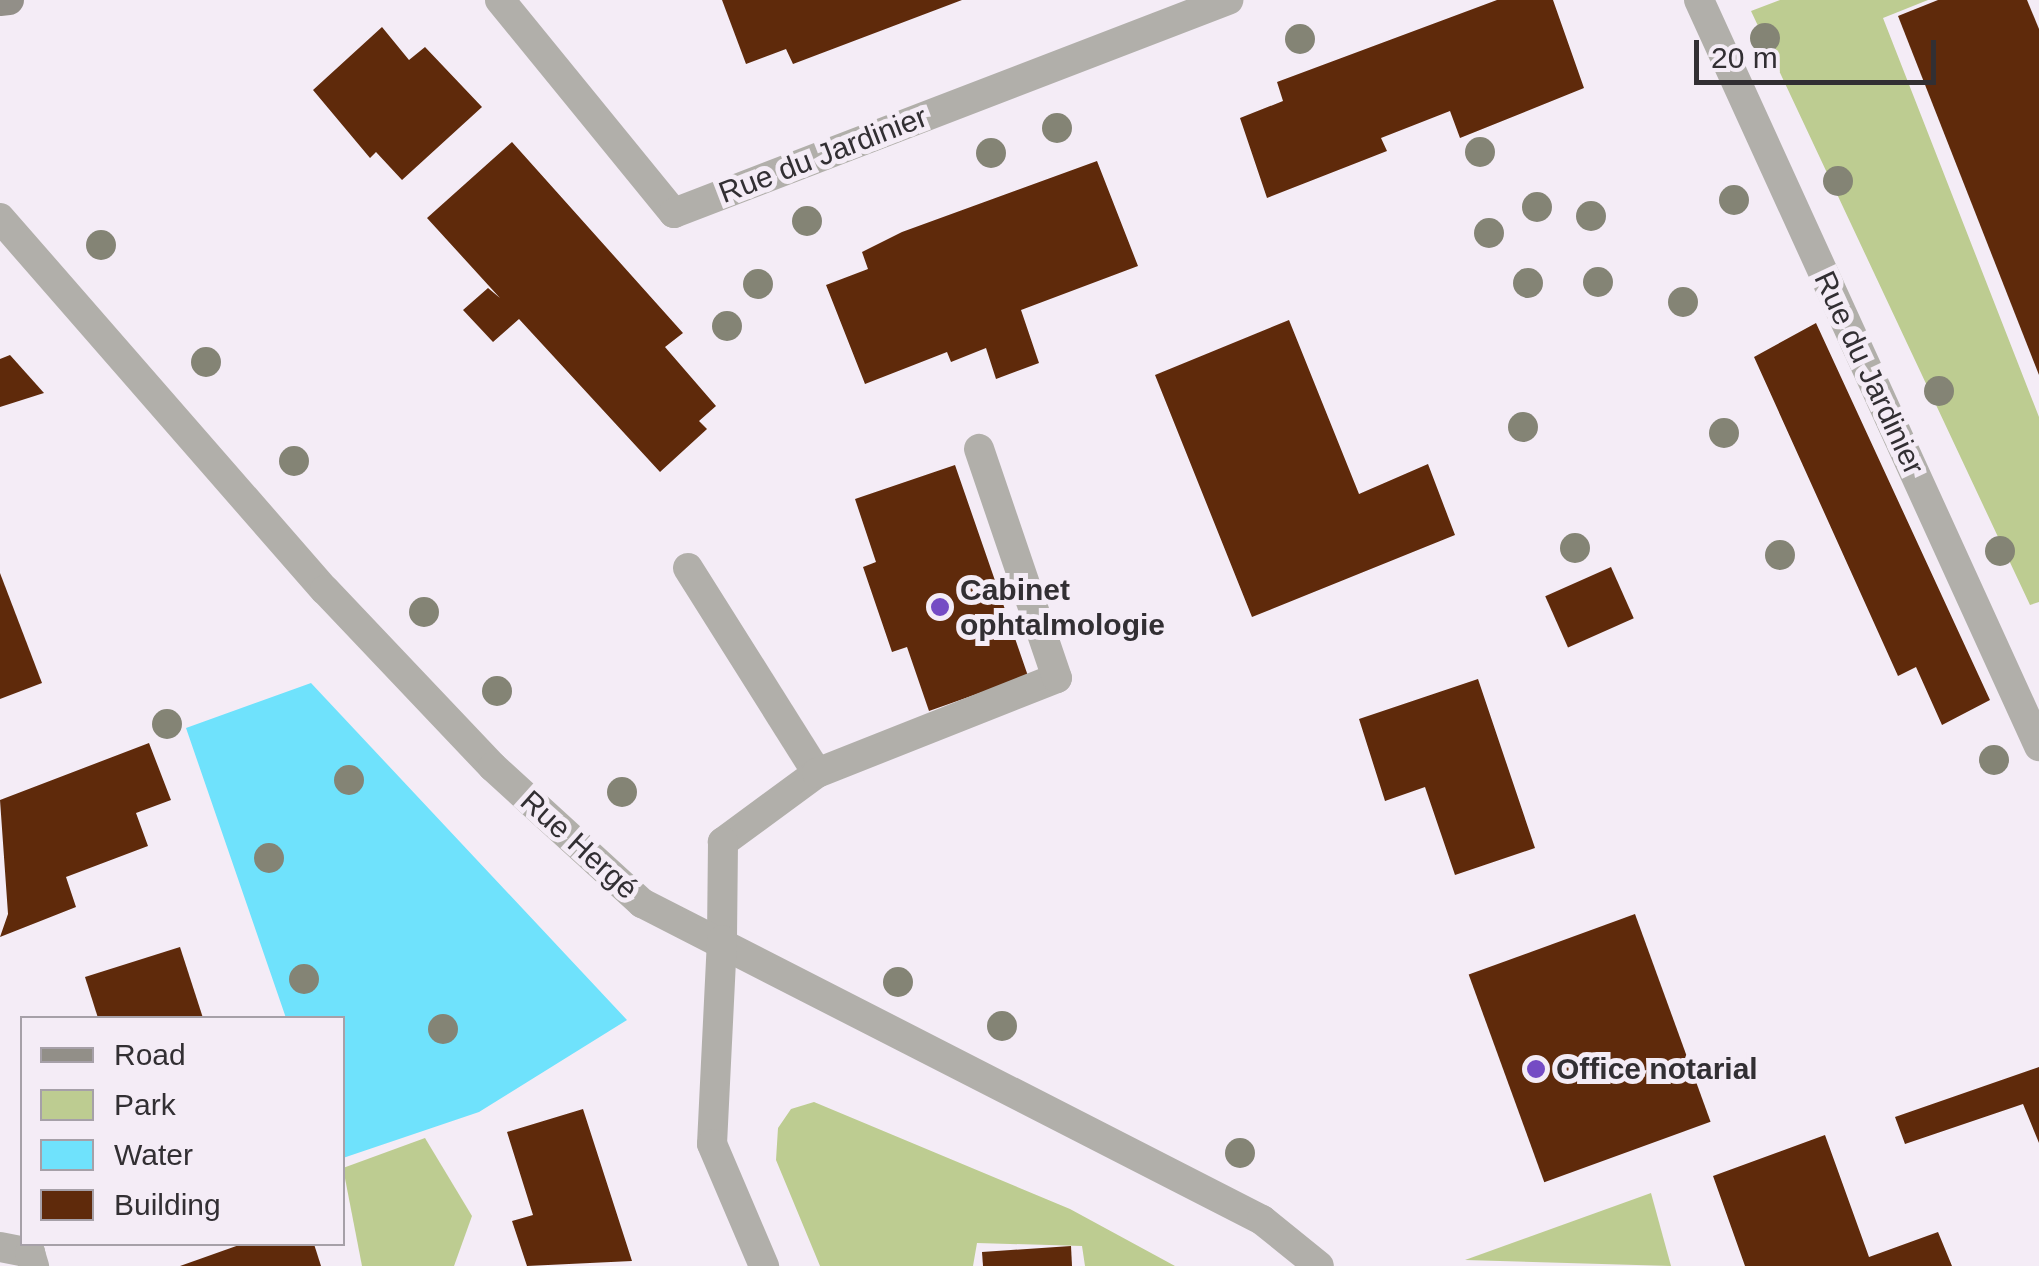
<!DOCTYPE html>
<html>
<head>
<meta charset="utf-8">
<style>
	body { margin:0 }
	#map { position:relative; width:2039px; height:1266px; overflow:hidden; background:#f4ecf6; font-family:Helvetica,sans-serif }
	div>[style] { position:absolute }
	[style*='--x'] { left:calc(var(--x)*1px); top:calc(var(--y)*1px); width:calc(var(--w)*1px); rotate:calc(var(--a)*1deg) }
	.green>* { inset:0; background:#bdcc91 }
	.water>* { inset:0; background:#6fe2fc }
	.building>* { inset:0; background:#5f2a0b; transform-origin:0 0 }
	.lane>* { height:30px; margin:-15px; padding:0 15px; transform-origin:15px; border-radius:15px; background:#b1afaa }
	.street>* { height:30px; margin:-15px; padding:0 15px; transform-origin:15px; border-radius:15px; background:#b1afaa }
	.secondary>* { height:30px; margin:-15px; padding:0 15px; transform-origin:15px; border-radius:15px; background:#928f88 }
	.trees>* { width:30px; height:30px; margin:-15px; border-radius:50%; background:#848475 }
	.dots>* { width:28px; height:28px; translate:-50% -50%; box-sizing:border-box; border:5px solid #f4ecf6; border-radius:50% }
	span { translate:-50% -50%; white-space:nowrap; text-align:center; line-height:1.15; -webkit-text-stroke:10px #f4ecf6; paint-order:stroke }
	.street-label { font-size:30px; color:#322f33 }
	.poi-label { font-size:30px; color:#322f33; font-weight:700 }
	.left { translate:0 -50%; text-align:left }
	.legend { position:absolute; left:20px; top:1016px; width:325px; height:230px; box-sizing:border-box; background:#f4ecf6; border:2px solid #a6a0a8; margin:0; padding:12px 18px; list-style:none; font-size:30px; color:#322f33 }
	.legend li { display:flex; align-items:center; gap:20px; height:50px }
	.legend b { width:50px; border:2px solid #a6a0a8 }
	.scale { position:absolute; left:1694px; top:40px; width:242px; height:45px; box-sizing:border-box; border:5px solid #322f33; border-top:0; padding-left:12px; font-size:30px; line-height:35px; white-space:nowrap; color:#322f33; -webkit-text-stroke:8px #f4ecf6; paint-order:stroke }
</style>
</head>
<body>
<div id="map">
	<div class="green">
		<i style="clip-path:polygon(1780px 0,1928px 0,1883px 18px,2039px 417px,2039px 602px,2030px 605px,1751px 11px)"></i>
		<i style="clip-path:polygon(814px 1102px,1070px 1209px,1175px 1266px,1085px 1266px,1082px 1246px,977px 1243px,973px 1266px,820px 1266px,776px 1160px,778px 1128px,791px 1109px)"></i>
		<i style="clip-path:polygon(425px 1138px,472px 1216px,454px 1266px,362px 1266px,343px 1168px)"></i>
		<i style="clip-path:polygon(1651px 1193px,1671px 1266px,1465px 1260px)"></i>
	</div>
	<div class="water">
		<i style="clip-path:polygon(311px 683px,627px 1020px,479px 1112px,343px 1158px,342px 1018px,286px 1018px,186px 728px)"></i>
	</div>
	<div class="building">
		<i style="clip-path:polygon(722px 0,962px 0,793px 64px,786px 49px,746px 64px)"></i>
		<i style="clip-path:polygon(1497px 0,1553px 0,1584px 88px,1460px 138px,1450px 111px,1381px 138px,1387px 151px,1267px 198px,1240px 118px,1283px 101px,1277px 82px)"></i>
		<i style="clip-path:polygon(1938px 0,2027px 0,2039px 29px,2039px 375px,1898px 16px)"></i>
		<i style="clip-path:polygon(382px 27px,409px 60px,425px 47px,482px 107px,402px 180px,376px 152px,370px 158px,313px 90px)"></i>
		<i style="clip-path:polygon(512px 142px,683px 333px,665px 347px,716px 406px,699px 421px,707px 429px,660px 472px,519px 319px,493px 342px,463px 310px,488px 288px,500px 298px,427px 218px)"></i>
		<i style="clip-path:polygon(1097px 161px,1138px 266px,1021px 310px,1039px 363px,996px 379px,986px 348px,951px 362px,947px 352px,865px 384px,826px 285px,868px 269px,862px 252px,902px 232px)"></i>
		<i style="clip-path:polygon(1289px 320px,1359px 494px,1428px 464px,1455px 535px,1252px 617px,1155px 375px)"></i>
		<i style="clip-path:polygon(1816px 323px,1990px 700px,1942px 725px,1916px 667px,1898px 676px,1754px 357px)"></i>
		<i style="clip-path:polygon(10px 355px,44px 393px,0 407px,0 359px)"></i>
		<i style="clip-path:polygon(955px 465px,1028px 676px,929px 711px,907px 647px,892px 652px,863px 567px,876px 562px,855px 499px)"></i>
		<i style="left:1611px;top:567px;width:56px;height:72px;rotate:66deg"></i>
		<i style="clip-path:polygon(0 573px,42px 683px,0 699px)"></i>
		<i style="clip-path:polygon(1478px 679px,1535px 848px,1455px 875px,1425px 787px,1385px 801px,1359px 719px)"></i>
		<i style="clip-path:polygon(149px 743px,171px 800px,136px 813px,148px 846px,66px 877px,76px 907px,0 937px,8px 914px,0 800px)"></i>
		<i style="left:1635px;top:914px;width:221px;height:177px;rotate:70deg"></i>
		<i style="clip-path:polygon(180px 947px,203px 1018px,98px 1018px,85px 977px)"></i>
		<i style="clip-path:polygon(2039px 1067px,2039px 1143px,2023px 1104px,1905px 1144px,1895px 1117px)"></i>
		<i style="clip-path:polygon(583px 1109px,632px 1261px,527px 1266px,512px 1221px,533px 1215px,507px 1132px)"></i>
		<i style="clip-path:polygon(1825px 1135px,1869px 1257px,1938px 1232px,1952px 1266px,1745px 1266px,1713px 1176px)"></i>
		<i style="clip-path:polygon(242px 1244px,314px 1244px,321px 1266px,180px 1266px)"></i>
		<i style="clip-path:polygon(1071px 1246px,1072px 1266px,983px 1266px,982px 1252px)"></i>
	</div>
	<div class="lane">
		<i style="--x:1699;--y:0;--w:820;--a:65.5"></i>
		<i style="--x:688;--y:568;--w:242;--a:57.8"></i>
		<i style="--x:817;--y:773;--w:117;--a:143.7"></i>
		<i style="--x:723;--y:842;--w:98;--a:90.6"></i>
		<i style="--x:817;--y:773;--w:258;--a:-21.6"></i>
		<i style="--x:1057;--y:678;--w:242;--a:-108.8"></i>
	</div>
	<div class="street">
		<i style="--x:500;--y:0;--w:275;--a:50.8"></i>
		<i style="--x:674;--y:213;--w:594;--a:-21.03"></i>
		<i style="--x:0;--y:218;--w:494;--a:48.9"></i>
		<i style="--x:325;--y:590;--w:244;--a:46.5"></i>
		<i style="--x:493;--y:767;--w:202;--a:42.4"></i>
		<i style="--x:642;--y:903;--w:696;--a:27.08"></i>
		<i style="--x:1262;--y:1220;--w:73;--a:38.9"></i>
		<i style="--x:722;--y:940;--w:204;--a:92.8"></i>
		<i style="--x:712;--y:1144;--w:133;--a:66.9"></i>
		<i style="--x:0;--y:1247;--w:31;--a:11"></i>
		<i style="--x:30;--y:1253;--w:14;--a:73"></i>
	</div>
	<div class="secondary">
		<i style="--x:0;--y:1;--w:9;--a:-6"></i>
	</div>
	<div class="trees">
		<i style="left:1765px;top:38px"></i>
		<i style="left:1300px;top:39px"></i>
		<i style="left:1057px;top:128px"></i>
		<i style="left:1480px;top:152px"></i>
		<i style="left:991px;top:153px"></i>
		<i style="left:1838px;top:181px"></i>
		<i style="left:1734px;top:200px"></i>
		<i style="left:1537px;top:207px"></i>
		<i style="left:1591px;top:216px"></i>
		<i style="left:807px;top:221px"></i>
		<i style="left:1489px;top:233px"></i>
		<i style="left:101px;top:245px"></i>
		<i style="left:1598px;top:282px"></i>
		<i style="left:1528px;top:283px"></i>
		<i style="left:758px;top:284px"></i>
		<i style="left:1683px;top:302px"></i>
		<i style="left:727px;top:326px"></i>
		<i style="left:206px;top:362px"></i>
		<i style="left:1939px;top:391px"></i>
		<i style="left:1523px;top:427px"></i>
		<i style="left:1724px;top:433px"></i>
		<i style="left:294px;top:461px"></i>
		<i style="left:1575px;top:548px"></i>
		<i style="left:2000px;top:551px"></i>
		<i style="left:1780px;top:555px"></i>
		<i style="left:424px;top:612px"></i>
		<i style="left:497px;top:691px"></i>
		<i style="left:167px;top:724px"></i>
		<i style="left:1994px;top:760px"></i>
		<i style="left:349px;top:780px"></i>
		<i style="left:622px;top:792px"></i>
		<i style="left:269px;top:858px"></i>
		<i style="left:304px;top:979px"></i>
		<i style="left:898px;top:982px"></i>
		<i style="left:1002px;top:1026px"></i>
		<i style="left:443px;top:1029px"></i>
		<i style="left:1240px;top:1153px"></i>
	</div>
	<div class="dots">
		<i style="left:940px;top:607px;background:#754bc4"></i>
		<i style="left:1536px;top:1069px;background:#754bc4"></i>
	</div>
	<div class="street-label">
		<span style="left:823px;top:155px;rotate:-21deg">Rue du Jardinier</span>
		<span style="left:1869px;top:373px;rotate:65deg">Rue du Jardinier</span>
		<span style="left:579px;top:845px;rotate:42deg">Rue Hergé</span>
	</div>
	<div class="poi-label">
		<span class="left" style="left:960px;top:607px">Cabinet<br>ophtalmologie</span>
		<span class="left" style="left:1556px;top:1069px">Office notarial</span>
	</div>
	<ul class="legend">
	<li><b style="height:12px;background:#928f88"></b>Road</li>
	<li><b style="height:28px;background:#bdcc91"></b>Park</li>
	<li><b style="height:28px;background:#6fe2fc"></b>Water</li>
	<li><b style="height:28px;background:#5f2a0b"></b>Building</li>
	</ul>
	<div class="scale">20 m</div>
</div>
</body>
</html>
